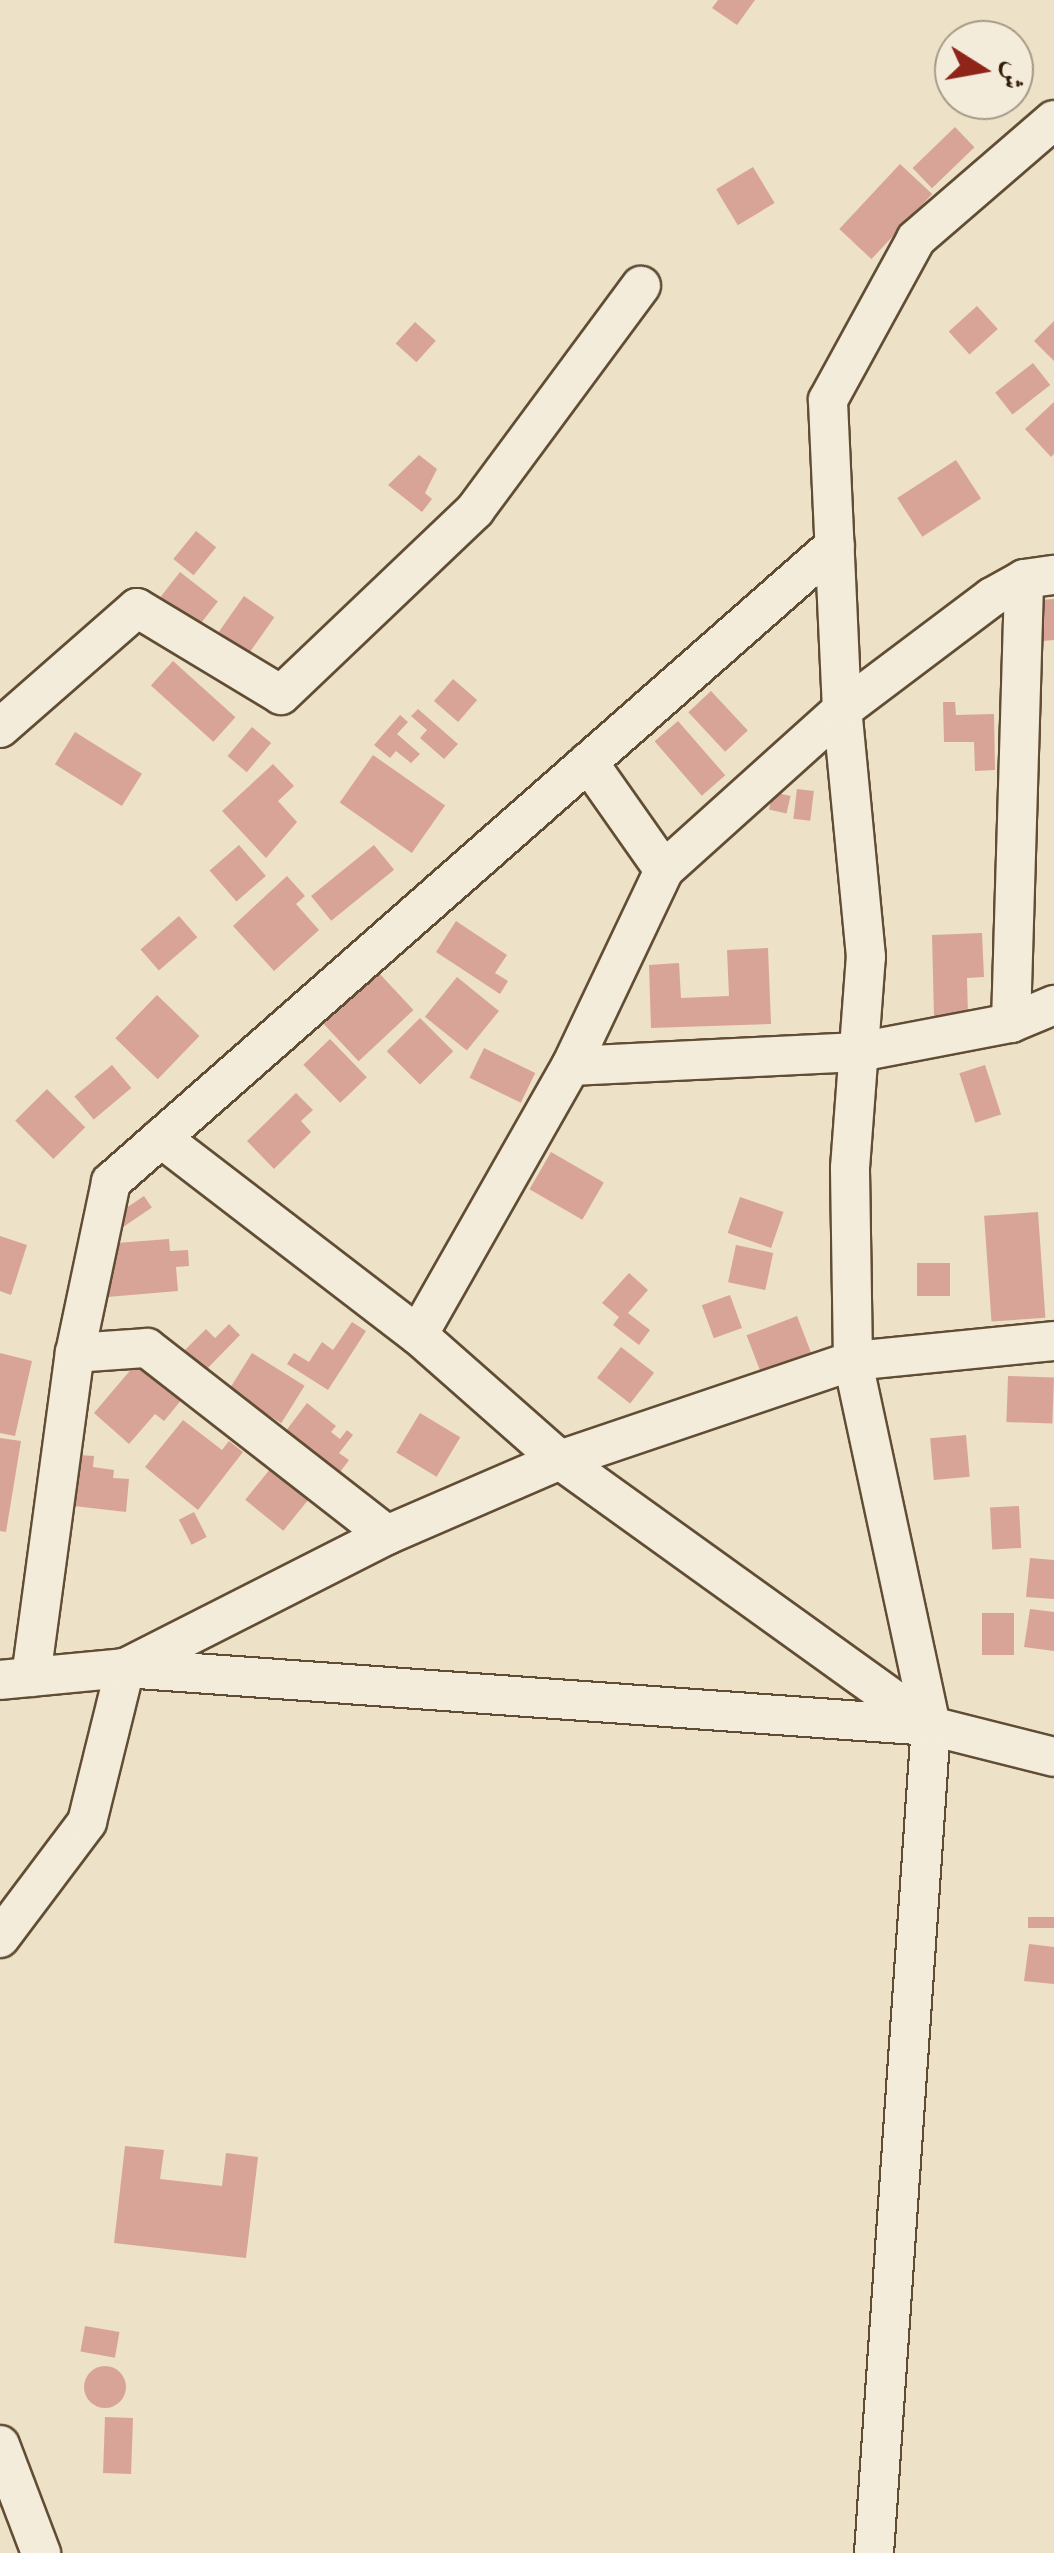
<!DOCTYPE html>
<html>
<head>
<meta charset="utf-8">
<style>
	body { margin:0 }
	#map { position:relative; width:1054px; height:2553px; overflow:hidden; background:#ede1c8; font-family:"Old Standard TT",Amiri,serif }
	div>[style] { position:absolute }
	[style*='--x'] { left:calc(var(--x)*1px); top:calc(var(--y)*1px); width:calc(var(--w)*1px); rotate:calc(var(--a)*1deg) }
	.building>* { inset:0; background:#d8a497; transform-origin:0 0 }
	.round { border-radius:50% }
	.roads { filter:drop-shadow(2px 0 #614d34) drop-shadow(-2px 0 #614d34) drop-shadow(0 2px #614d34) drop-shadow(0 -2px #614d34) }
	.minor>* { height:38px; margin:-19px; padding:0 19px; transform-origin:19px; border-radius:19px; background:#f3ecdb }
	span { translate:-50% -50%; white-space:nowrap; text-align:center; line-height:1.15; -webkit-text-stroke:8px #f3ecdb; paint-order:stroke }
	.north { position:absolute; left:934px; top:20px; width:100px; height:100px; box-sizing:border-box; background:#f3ecdb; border:2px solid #a69985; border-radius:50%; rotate:101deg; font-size:28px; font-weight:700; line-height:40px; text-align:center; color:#321c03 }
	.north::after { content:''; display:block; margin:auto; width:35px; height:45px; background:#8f2418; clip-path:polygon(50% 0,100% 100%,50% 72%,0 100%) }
</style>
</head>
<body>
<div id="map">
	<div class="building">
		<i style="clip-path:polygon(718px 0,755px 0,737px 25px,712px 8px)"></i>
		<i style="left:955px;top:127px;width:28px;height:59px;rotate:46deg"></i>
		<i style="left:900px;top:164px;width:44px;height:89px;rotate:43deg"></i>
		<i style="left:753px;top:167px;width:42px;height:43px;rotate:59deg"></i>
		<i style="left:977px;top:306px;width:31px;height:38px;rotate:48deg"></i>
		<i style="clip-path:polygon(1054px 321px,1054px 361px,1034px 341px)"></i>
		<i style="left:415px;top:322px;width:28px;height:29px;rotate:42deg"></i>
		<i style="left:1033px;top:363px;width:28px;height:48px;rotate:52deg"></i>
		<i style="clip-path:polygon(1054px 402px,1054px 454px,1051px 457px,1025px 429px)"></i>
		<i style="clip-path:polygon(419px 455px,437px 469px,425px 493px,432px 499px,422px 512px,388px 485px)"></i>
		<i style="left:956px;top:460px;width:46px;height:70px;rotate:57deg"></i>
		<i style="left:196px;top:531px;width:26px;height:36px;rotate:39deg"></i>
		<i style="left:180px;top:572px;width:48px;height:32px;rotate:38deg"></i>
		<i style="left:244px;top:596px;width:37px;height:44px;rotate:35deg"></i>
		<i style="clip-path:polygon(1054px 599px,1054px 640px,1042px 641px,1040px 600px)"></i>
		<i style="left:173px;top:661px;width:84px;height:33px;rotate:42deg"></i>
		<i style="left:453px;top:679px;width:32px;height:29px;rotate:41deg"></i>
		<i style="left:711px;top:691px;width:54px;height:31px;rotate:47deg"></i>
		<i style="clip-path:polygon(943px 702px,955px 702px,956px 715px,994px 714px,995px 770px,975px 771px,974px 742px,944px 742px)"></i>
		<i style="clip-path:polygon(418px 709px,458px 744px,444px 759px,420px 738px,427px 730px,411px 716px)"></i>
		<i style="clip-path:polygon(400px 715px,408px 722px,397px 734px,420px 754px,411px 763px,396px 751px,390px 758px,374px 745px)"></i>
		<i style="left:678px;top:721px;width:72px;height:31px;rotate:49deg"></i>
		<i style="left:252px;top:727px;width:25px;height:38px;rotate:40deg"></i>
		<i style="left:75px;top:732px;width:79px;height:38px;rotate:32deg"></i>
		<i style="left:373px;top:755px;width:88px;height:58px;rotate:35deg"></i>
		<i style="clip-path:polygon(273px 764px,294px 786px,278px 801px,297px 822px,266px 858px,222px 811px)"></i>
		<i style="left:797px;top:789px;width:17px;height:30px;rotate:7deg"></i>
		<i style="left:773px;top:792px;width:18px;height:18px;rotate:13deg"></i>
		<i style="left:239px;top:845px;width:41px;height:39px;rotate:49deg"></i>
		<i style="left:374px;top:845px;width:32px;height:81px;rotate:51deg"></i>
		<i style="clip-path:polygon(287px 876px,305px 896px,296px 904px,319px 930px,274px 971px,233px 926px)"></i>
		<i style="left:179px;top:916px;width:28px;height:51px;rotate:49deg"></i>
		<i style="clip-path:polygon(456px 921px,507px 955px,495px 973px,508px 981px,500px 994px,436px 952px)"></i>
		<i style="clip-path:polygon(982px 933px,984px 977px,967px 978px,968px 1016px,934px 1017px,932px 935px)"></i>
		<i style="clip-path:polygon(768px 948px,771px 1024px,651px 1028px,649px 965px,679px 963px,681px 998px,729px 996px,727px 950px)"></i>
		<i style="left:378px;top:972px;width:52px;height:75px;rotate:47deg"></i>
		<i style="left:457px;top:977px;width:54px;height:51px;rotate:39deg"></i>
		<i style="left:157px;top:995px;width:59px;height:60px;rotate:44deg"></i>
		<i style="left:420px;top:1018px;width:47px;height:47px;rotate:45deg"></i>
		<i style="left:330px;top:1039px;width:53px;height:37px;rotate:46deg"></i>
		<i style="left:484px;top:1048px;width:57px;height:33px;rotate:26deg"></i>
		<i style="left:112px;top:1065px;width:30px;height:49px;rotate:50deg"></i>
		<i style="left:985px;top:1065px;width:52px;height:27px;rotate:72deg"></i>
		<i style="left:47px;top:1089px;width:54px;height:45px;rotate:45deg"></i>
		<i style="clip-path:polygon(296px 1093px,313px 1110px,301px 1121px,311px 1132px,274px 1169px,247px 1141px)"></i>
		<i style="left:551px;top:1152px;width:61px;height:43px;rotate:30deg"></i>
		<i style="left:144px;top:1196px;width:14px;height:44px;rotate:56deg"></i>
		<i style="left:740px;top:1197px;width:46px;height:38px;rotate:19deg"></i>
		<i style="left:1038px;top:1212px;width:106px;height:54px;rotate:86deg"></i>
		<i style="clip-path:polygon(0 1236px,27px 1245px,11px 1295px,0 1291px)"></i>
		<i style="clip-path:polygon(169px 1239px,170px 1251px,188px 1250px,189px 1266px,176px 1267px,178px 1291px,107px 1297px,103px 1244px)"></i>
		<i style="left:736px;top:1245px;width:38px;height:38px;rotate:12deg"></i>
		<i style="left:917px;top:1263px;width:33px;height:33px"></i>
		<i style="clip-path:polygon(629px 1273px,648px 1290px,628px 1313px,650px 1330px,639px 1345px,613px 1325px,619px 1317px,602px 1303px)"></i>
		<i style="left:730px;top:1295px;width:35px;height:30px;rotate:70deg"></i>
		<i style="left:797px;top:1316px;width:47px;height:54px;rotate:69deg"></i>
		<i style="clip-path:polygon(352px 1322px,366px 1331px,328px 1390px,287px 1364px,294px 1353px,309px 1362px,322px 1342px,333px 1350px)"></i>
		<i style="clip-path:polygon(229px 1324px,240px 1335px,201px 1375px,181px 1354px,206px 1329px,215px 1338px)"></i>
		<i style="left:621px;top:1347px;width:42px;height:39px;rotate:38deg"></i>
		<i style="clip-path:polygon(0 1353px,32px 1361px,15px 1436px,0 1433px)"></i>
		<i style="left:252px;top:1353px;width:62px;height:44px;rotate:32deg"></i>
		<i style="clip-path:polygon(139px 1360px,183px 1398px,164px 1421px,155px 1414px,129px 1444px,94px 1413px)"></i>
		<i style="left:1008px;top:1376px;width:46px;height:46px;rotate:2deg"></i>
		<i style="clip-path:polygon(307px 1403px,336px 1426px,331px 1432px,340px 1439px,347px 1430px,353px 1435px,339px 1453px,349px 1460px,340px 1472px,351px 1480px,343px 1490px,279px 1440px)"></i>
		<i style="left:420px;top:1413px;width:47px;height:46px;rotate:31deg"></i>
		<i style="clip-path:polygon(183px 1420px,222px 1450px,229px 1441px,243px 1452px,198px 1510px,145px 1467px)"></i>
		<i style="left:966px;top:1435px;width:42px;height:36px;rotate:85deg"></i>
		<i style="clip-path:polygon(0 1438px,21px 1441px,6px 1532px,0 1531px)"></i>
		<i style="clip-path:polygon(79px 1455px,94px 1456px,93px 1467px,114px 1470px,113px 1478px,129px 1479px,126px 1512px,74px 1506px)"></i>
		<i style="left:271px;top:1468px;width:49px;height:41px;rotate:39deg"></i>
		<i style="left:1019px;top:1506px;width:42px;height:29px;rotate:87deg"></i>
		<i style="left:194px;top:1512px;width:28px;height:17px;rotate:63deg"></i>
		<i style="clip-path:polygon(1030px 1558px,1054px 1560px,1054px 1599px,1026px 1597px)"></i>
		<i style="clip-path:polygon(1030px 1609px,1054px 1612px,1054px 1651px,1024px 1647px)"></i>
		<i style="left:982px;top:1613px;width:32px;height:42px"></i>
		<i style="left:1054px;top:1917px;width:11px;height:26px;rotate:90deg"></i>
		<i style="clip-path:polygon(1029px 1944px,1054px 1947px,1054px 1984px,1024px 1981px)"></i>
		<i style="clip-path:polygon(125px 2146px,164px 2150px,160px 2179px,222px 2186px,226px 2153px,258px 2157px,246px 2258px,114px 2243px)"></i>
		<i style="left:85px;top:2326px;width:35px;height:26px;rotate:10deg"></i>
		<i class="round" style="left:84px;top:2366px;width:42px;height:42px"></i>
		<i style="left:105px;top:2417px;width:28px;height:56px;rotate:2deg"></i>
	</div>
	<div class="roads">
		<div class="minor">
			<i style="--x:0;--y:728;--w:182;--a:-41.2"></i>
			<i style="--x:137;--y:608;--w:168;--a:31.1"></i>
			<i style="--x:281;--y:695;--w:268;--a:-43.6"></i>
			<i style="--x:475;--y:510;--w:279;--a:-53.5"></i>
			<i style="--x:588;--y:762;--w:132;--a:54.9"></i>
			<i style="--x:1011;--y:1023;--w:444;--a:-88.3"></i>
			<i style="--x:571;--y:1066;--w:288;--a:-2.8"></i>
			<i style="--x:859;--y:1052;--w:155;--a:-10.8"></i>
			<i style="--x:1011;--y:1023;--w:47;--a:-22.7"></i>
			<i style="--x:161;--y:1138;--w:324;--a:37.5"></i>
			<i style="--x:418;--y:1335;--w:189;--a:41.4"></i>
			<i style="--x:560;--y:1460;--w:454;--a:35.7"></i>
			<i style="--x:418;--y:1335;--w:309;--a:-60.4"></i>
			<i style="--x:571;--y:1066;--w:217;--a:-64.6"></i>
			<i style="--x:664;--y:870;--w:239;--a:-42"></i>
			<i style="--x:842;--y:710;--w:188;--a:-37"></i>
			<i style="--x:992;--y:597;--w:37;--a:-29"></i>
			<i style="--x:1024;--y:579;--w:30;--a:-8"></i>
			<i style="--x:75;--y:1353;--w:72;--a:-4"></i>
			<i style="--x:147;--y:1348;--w:304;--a:37.9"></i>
			<i style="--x:31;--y:1677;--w:327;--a:-82.3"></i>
			<i style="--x:75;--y:1353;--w:175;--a:-78.1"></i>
			<i style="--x:111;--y:1182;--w:964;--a:-41.34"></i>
			<i style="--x:0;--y:1680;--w:126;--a:-5.5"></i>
			<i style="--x:125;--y:1668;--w:294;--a:-26.9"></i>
			<i style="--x:387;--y:1535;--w:189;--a:-23.4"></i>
			<i style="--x:560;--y:1460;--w:309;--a:-18.7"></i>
			<i style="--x:853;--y:1361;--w:202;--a:-5.7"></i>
			<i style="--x:0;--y:1938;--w:145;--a:-53.1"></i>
			<i style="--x:87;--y:1822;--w:159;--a:-76.1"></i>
			<i style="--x:125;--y:1668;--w:808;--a:4.12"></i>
			<i style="--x:931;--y:1726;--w:127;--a:14.1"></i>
			<i style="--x:0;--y:2445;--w:116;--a:69.2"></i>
			<i style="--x:874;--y:2553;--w:829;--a:-86.06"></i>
			<i style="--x:931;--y:1726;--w:373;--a:-102.1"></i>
			<i style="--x:853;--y:1361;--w:193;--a:-90.9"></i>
			<i style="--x:850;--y:1168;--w:212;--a:-85.7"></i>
			<i style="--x:866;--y:957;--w:248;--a:-95.5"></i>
			<i style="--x:842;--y:710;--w:310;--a:-92.6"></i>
			<i style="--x:828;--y:400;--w:183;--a:-61.3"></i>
			<i style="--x:916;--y:239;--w:182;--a:-40.8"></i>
		</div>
	</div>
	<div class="north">ش</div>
</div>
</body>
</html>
